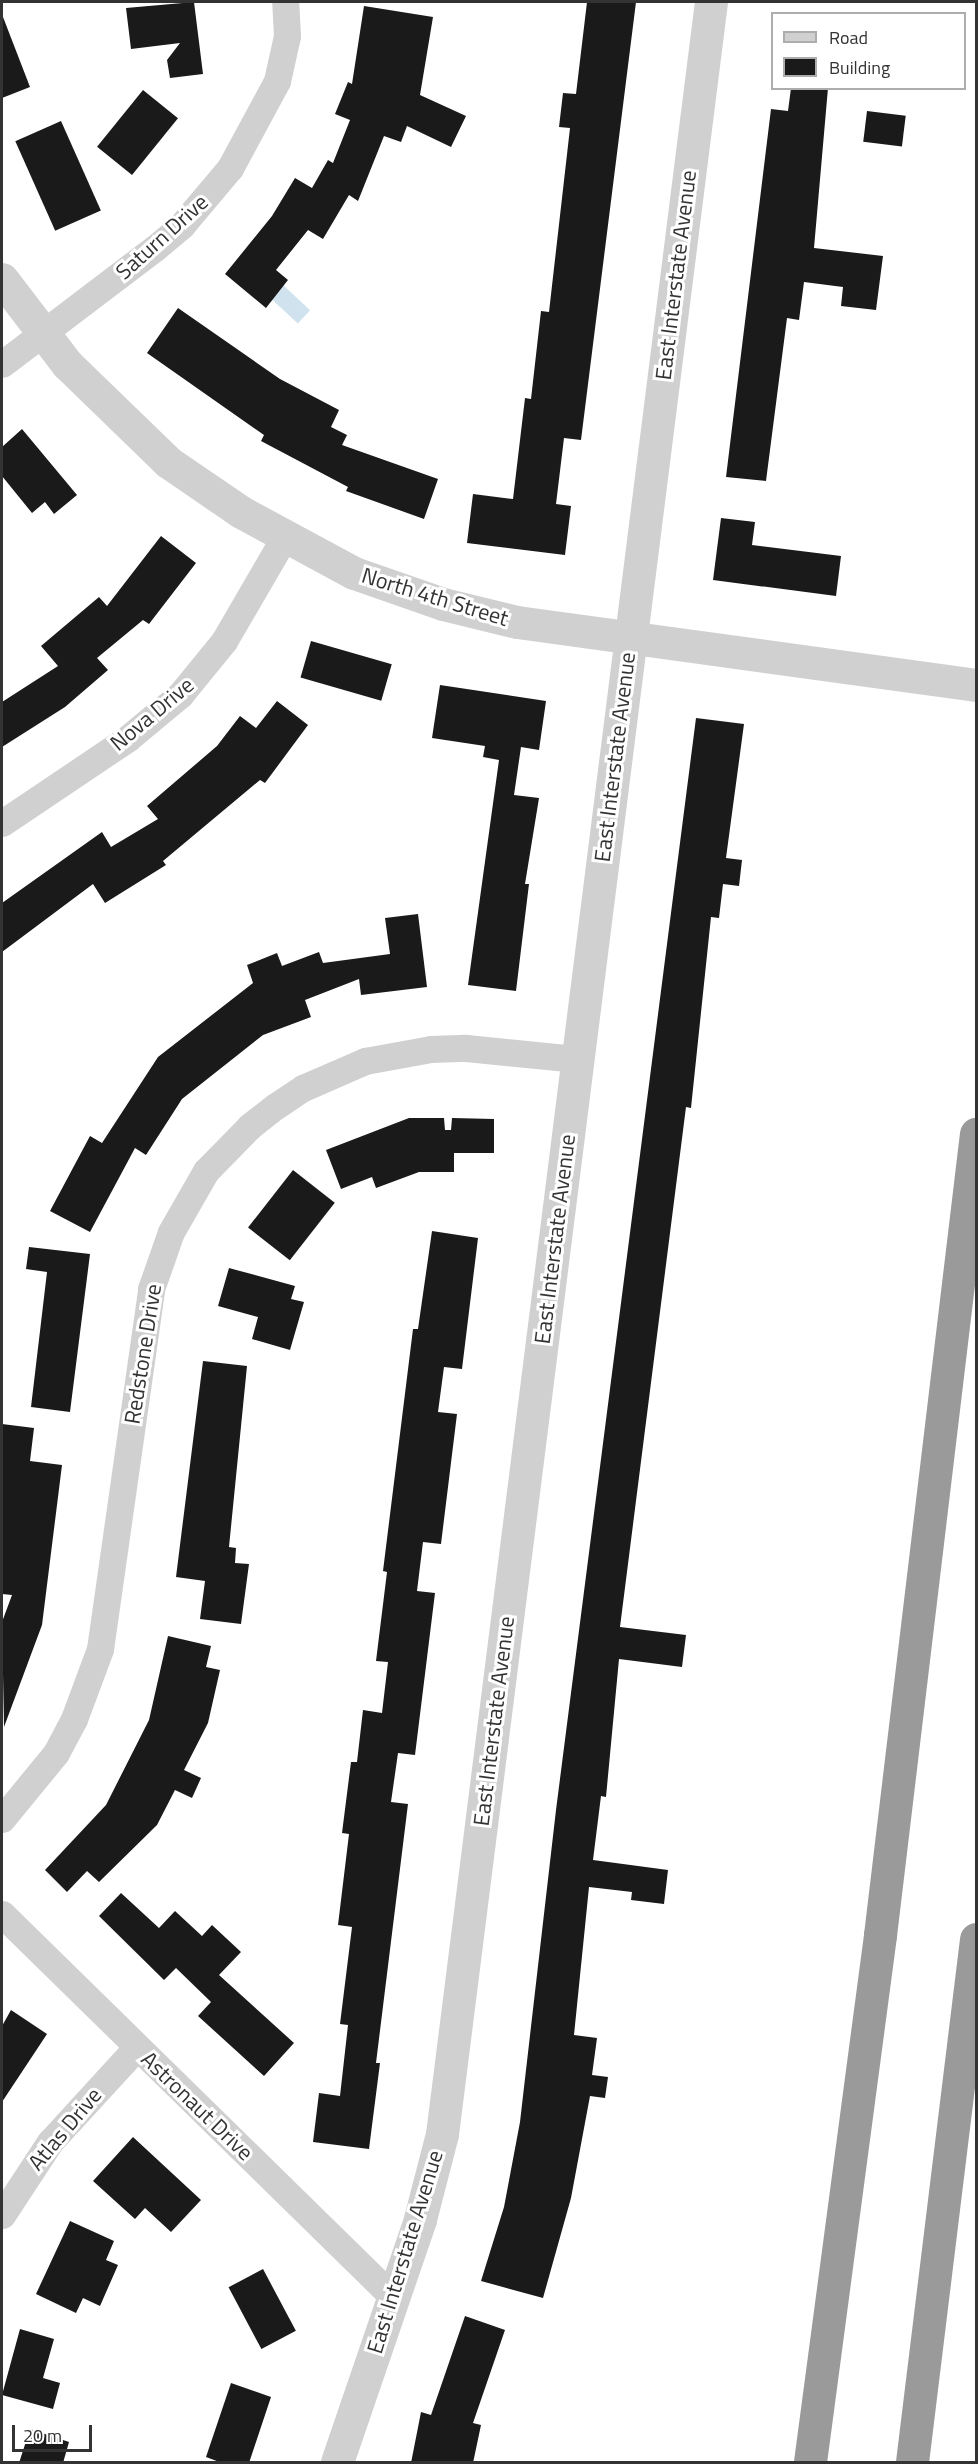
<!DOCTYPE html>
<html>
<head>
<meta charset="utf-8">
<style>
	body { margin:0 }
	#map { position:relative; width:978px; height:2464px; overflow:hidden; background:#fff; font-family:"Titillium Web",sans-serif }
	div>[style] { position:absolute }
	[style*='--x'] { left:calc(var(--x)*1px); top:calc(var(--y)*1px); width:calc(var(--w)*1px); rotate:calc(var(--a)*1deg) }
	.water>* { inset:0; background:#cfe2ee; transform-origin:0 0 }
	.building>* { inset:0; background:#1a1a1a; transform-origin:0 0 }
	.minor>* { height:27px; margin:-13.5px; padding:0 13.5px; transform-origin:13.5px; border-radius:13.5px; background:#d0d0d0 }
	.tertiary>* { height:33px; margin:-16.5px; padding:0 16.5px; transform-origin:16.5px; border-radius:16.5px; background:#d0d0d0 }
	.motorway>* { height:33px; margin:-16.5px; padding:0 16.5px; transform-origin:16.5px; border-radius:16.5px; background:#9a9a9a }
	span { translate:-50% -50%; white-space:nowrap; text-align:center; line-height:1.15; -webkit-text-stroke:6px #fff; paint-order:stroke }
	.street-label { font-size:22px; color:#333 }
	.frame { position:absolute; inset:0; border:3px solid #333; pointer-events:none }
	.legend { position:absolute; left:771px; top:12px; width:195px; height:78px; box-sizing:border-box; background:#fff; border:2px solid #adadad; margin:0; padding:8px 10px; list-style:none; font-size:18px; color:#333 }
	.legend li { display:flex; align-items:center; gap:12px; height:30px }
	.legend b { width:30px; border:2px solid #adadad }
	.scale { position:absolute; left:12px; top:2425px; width:80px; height:27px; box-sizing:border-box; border:3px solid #333; border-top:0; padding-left:8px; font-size:18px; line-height:21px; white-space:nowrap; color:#333; -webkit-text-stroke:4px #fff; paint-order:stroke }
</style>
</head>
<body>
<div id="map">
	<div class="water">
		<i style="left:283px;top:285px;width:37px;height:18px;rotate:43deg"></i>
	</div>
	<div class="building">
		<i style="clip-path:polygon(194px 2px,203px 74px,170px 78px,167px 60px,180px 43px,131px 49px,126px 8px)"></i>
		<i style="clip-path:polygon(587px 2px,636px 2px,581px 440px,564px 438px,556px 504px,571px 506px,565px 555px,467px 543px,473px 494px,513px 499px,525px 398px,531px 399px,541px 311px,549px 312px,570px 128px,559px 127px,563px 93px,576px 94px)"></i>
		<i style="clip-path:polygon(364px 6px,433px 17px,420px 95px,466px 116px,451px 147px,407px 126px,401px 142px,384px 136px,358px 201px,349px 195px,323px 239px,308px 230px,276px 270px,288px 280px,266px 308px,225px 274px,272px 216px,295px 178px,312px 188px,328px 160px,333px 163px,350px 120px,335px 114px,348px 82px,352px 84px)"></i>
		<i style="clip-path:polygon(3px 17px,30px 87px,2px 98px,2px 18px)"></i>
		<i style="clip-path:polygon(791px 88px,828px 88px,814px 248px,883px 256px,876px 310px,841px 306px,843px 287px,804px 282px,799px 320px,787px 318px,766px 481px,726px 477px,771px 109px,788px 111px)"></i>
		<i style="left:143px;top:90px;width:45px;height:73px;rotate:39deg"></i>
		<i style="left:867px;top:111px;width:39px;height:31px;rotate:7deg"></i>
		<i style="left:61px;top:121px;width:98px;height:50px;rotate:66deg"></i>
		<i style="clip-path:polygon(178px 308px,280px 379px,339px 410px,331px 427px,347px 435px,342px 445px,438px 479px,424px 519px,346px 491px,348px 487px,261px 441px,264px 435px,147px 353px)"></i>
		<i style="clip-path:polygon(22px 429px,77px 495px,54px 514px,45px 502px,32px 513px,2px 476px,2px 447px)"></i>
		<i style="clip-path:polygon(721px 518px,755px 522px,752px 545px,841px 556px,836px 596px,713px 580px)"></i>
		<i style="clip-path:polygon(161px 536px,196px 563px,149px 624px,143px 620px,97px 658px,108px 670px,65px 707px,2px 747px,2px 702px,58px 666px,41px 646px,99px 597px,107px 606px)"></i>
		<i style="left:311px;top:641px;width:84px;height:38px;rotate:16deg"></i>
		<i style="clip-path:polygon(440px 685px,546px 701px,539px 750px,521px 747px,514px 795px,539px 798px,525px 884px,529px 884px,516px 991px,468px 985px,499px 760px,483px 757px,485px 746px,432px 738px)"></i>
		<i style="clip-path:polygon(277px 701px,308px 725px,265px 783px,260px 780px,163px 861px,166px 865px,105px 903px,93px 884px,2px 952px,2px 903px,102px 832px,111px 847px,158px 819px,147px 806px,217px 746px,240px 716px,256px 728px)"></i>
		<i style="clip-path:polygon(696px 718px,744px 724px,726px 858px,742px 860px,739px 886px,723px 884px,719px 918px,711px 917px,691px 1108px,686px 1107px,620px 1627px,686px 1635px,682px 1667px,619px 1659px,606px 1797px,601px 1796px,593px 1860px,668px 1870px,664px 1904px,631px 1900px,632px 1892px,589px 1887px,574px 2035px,597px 2038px,592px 2075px,608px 2077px,605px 2098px,590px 2096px,571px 2198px,543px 2298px,481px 2281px,504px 2207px,520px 2122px,556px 1810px)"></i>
		<i style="clip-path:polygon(418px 914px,427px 987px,361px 995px,359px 979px,305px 1000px,311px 1017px,263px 1035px,182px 1099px,146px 1155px,135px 1148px,90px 1232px,50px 1211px,90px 1136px,102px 1143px,158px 1057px,253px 983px,247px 965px,277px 953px,282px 966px,319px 952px,323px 963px,390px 954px,385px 918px)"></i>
		<i style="clip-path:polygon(409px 1118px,444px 1118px,445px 1130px,451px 1130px,452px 1118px,494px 1119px,494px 1153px,454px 1153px,454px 1172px,419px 1172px,376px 1188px,372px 1177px,341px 1189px,326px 1150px)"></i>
		<i style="left:293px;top:1170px;width:53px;height:73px;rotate:38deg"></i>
		<i style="clip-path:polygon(432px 1231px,478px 1238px,462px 1369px,444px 1367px,438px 1412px,457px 1414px,441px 1544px,423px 1542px,417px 1591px,435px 1593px,415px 1755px,398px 1753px,391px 1802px,408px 1804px,376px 2063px,380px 2063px,369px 2149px,313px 2142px,319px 2093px,340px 2096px,348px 2025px,340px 2024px,352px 1927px,338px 1925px,349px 1834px,342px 1833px,351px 1762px,357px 1762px,363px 1710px,382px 1713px,388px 1662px,376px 1661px,387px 1572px,383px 1571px,413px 1329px,418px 1329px)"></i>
		<i style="clip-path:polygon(29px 1247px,90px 1254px,70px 1412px,31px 1407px,47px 1272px,26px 1269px)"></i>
		<i style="clip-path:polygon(229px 1268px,295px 1286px,291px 1299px,304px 1302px,290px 1350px,252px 1339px,258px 1317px,218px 1306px)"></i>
		<i style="clip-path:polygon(203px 1361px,247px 1366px,229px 1547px,236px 1548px,235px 1563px,249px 1564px,241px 1624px,200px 1619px,205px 1581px,176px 1577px)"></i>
		<i style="clip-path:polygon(2px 1424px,34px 1428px,30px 1461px,62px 1465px,42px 1625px,4px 1727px,2px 1622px,12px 1595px,2px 1594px)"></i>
		<i style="clip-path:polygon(168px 1636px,211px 1646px,206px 1667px,220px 1670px,208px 1723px,184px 1770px,201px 1778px,192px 1798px,175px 1790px,157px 1825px,99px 1882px,87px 1871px,67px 1892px,45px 1870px,106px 1805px,149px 1720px)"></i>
		<i style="clip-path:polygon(121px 1893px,159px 1928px,175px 1911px,202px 1936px,212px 1925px,241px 1952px,219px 1975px,294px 2043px,264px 2076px,198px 2016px,211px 2002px,176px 1968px,164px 1980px,99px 1916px)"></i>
		<i style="clip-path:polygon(11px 2010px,47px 2034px,2px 2102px,2px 2026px)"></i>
		<i style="clip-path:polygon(133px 2137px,201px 2200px,171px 2232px,145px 2208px,135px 2219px,93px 2181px)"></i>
		<i style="clip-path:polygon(70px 2221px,114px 2241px,106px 2260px,118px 2265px,100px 2306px,83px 2298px,76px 2313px,36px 2294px)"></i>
		<i style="left:263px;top:2269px;width:70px;height:39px;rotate:62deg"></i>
		<i style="clip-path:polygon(465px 2316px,505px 2330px,473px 2423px,481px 2425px,473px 2463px,411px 2463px,421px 2412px,431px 2415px)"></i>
		<i style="clip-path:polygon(20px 2329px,54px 2339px,43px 2378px,60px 2383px,53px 2409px,2px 2395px)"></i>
		<i style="clip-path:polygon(231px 2383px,271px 2397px,249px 2463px,222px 2463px,206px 2457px)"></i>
		<i style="clip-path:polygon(30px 2429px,69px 2442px,63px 2463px,19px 2463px)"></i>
	</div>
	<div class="minor">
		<i style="--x:2;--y:364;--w:192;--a:-37.2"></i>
		<i style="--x:155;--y:248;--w:35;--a:-40"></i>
		<i style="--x:182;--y:225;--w:75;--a:-49.9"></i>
		<i style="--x:230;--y:168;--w:99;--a:-61.6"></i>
		<i style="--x:277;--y:81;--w:46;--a:-77.5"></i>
		<i style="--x:287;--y:36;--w:34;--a:-93"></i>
		<i style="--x:2;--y:823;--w:151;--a:-33.9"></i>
		<i style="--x:127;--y:739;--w:69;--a:-39.7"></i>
		<i style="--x:180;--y:695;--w:70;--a:-50.8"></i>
		<i style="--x:224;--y:641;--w:119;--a:-59.8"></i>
		<i style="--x:2;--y:1819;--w:85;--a:-50.7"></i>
		<i style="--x:56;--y:1753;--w:38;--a:-62"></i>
		<i style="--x:74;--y:1719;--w:75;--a:-69.6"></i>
		<i style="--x:100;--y:1649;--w:364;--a:-81.9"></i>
		<i style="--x:151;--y:1289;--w:60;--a:-70.7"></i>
		<i style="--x:171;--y:1232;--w:70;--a:-60.2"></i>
		<i style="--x:206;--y:1171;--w:63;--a:-45.6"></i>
		<i style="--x:250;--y:1126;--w:33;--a:-38"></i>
		<i style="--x:276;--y:1106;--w:32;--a:-34"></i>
		<i style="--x:303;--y:1088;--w:68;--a:-23.5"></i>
		<i style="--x:365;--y:1061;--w:67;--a:-10.3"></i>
		<i style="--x:431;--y:1049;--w:35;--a:-2"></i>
		<i style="--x:466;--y:1048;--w:112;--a:5.7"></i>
		<i style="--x:2;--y:1914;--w:547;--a:44.41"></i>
		<i style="--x:2;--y:2215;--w:87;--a:-56.7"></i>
		<i style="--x:50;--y:2142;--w:127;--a:-47.5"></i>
	</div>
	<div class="tertiary">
		<i style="--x:2;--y:279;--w:107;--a:52.6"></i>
		<i style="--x:67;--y:364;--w:141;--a:44.1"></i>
		<i style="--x:168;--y:462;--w:88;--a:34.4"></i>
		<i style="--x:241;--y:512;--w:128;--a:28.4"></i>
		<i style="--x:354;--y:573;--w:94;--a:19.2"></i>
		<i style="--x:443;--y:604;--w:76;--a:13.7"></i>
		<i style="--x:517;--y:622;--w:463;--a:7.8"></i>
		<i style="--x:337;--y:2462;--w:257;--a:-71.1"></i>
		<i style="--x:420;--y:2219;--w:88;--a:-75.5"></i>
		<i style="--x:442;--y:2134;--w:2149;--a:-82.81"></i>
	</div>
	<div class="motorway">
		<i style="--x:810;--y:2462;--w:532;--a:-82.43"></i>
		<i style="--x:880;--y:1935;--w:807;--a:-83.17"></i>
		<i style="--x:912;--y:2462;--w:527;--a:-83.02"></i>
	</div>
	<div class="street-label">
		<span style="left:162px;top:237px;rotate:-42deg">Saturn Drive</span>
		<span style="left:676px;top:275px;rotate:-83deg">East Interstate Avenue</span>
		<span style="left:435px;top:597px;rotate:17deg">North 4th Street</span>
		<span style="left:152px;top:714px;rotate:-40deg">Nova Drive</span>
		<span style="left:615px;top:757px;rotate:-83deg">East Interstate Avenue</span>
		<span style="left:555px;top:1239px;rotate:-83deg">East Interstate Avenue</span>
		<span style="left:143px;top:1354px;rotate:-81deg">Redstone Drive</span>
		<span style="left:494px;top:1721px;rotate:-83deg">East Interstate Avenue</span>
		<span style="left:197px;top:2106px;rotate:44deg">Astronaut Drive</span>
		<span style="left:65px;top:2129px;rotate:-50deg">Atlas Drive</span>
		<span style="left:405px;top:2252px;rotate:-73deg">East Interstate Avenue</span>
	</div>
	<div class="frame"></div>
	<ul class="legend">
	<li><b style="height:8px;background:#d0d0d0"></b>Road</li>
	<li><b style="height:16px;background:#1a1a1a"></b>Building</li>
	</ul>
	<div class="scale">20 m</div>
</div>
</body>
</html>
